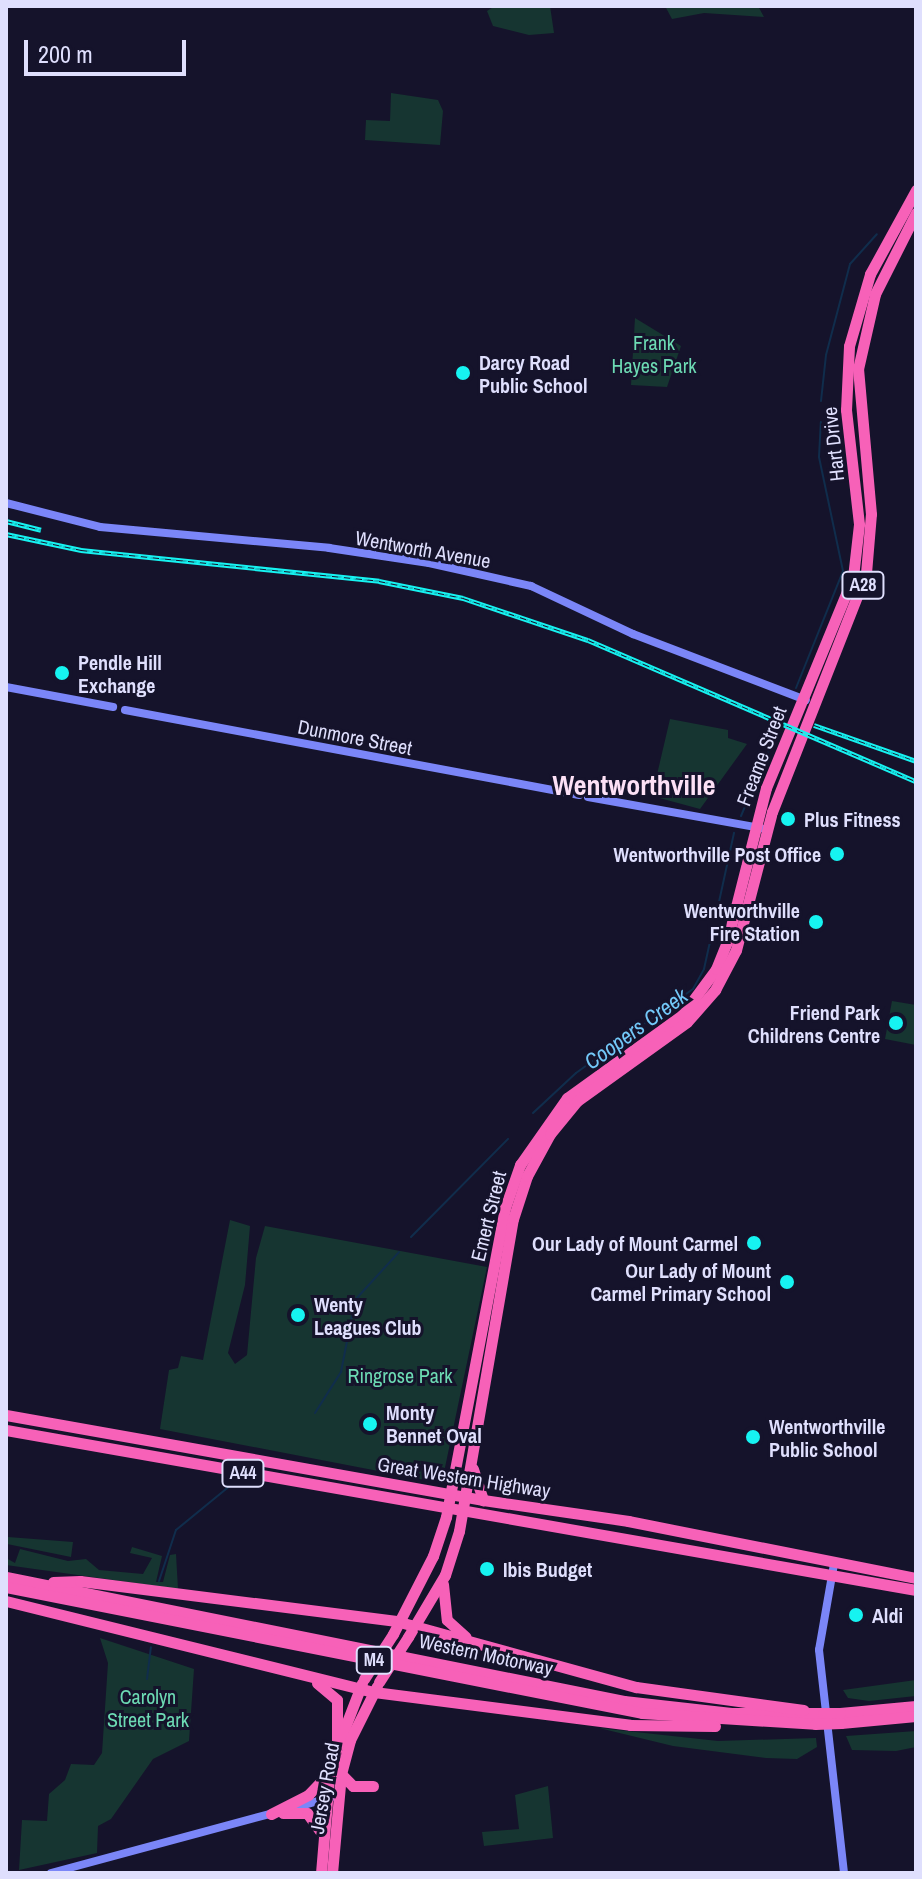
<!DOCTYPE html>
<html>
<head>
<meta charset="utf-8">
<style>
	body { margin:0 }
	#map { position:relative; width:922px; height:1879px; overflow:hidden; background:#15132b; font-family:"Archivo Narrow",sans-serif }
	div>[style] { position:absolute }
	[style*='--x'] { left:calc(var(--x)*1px); top:calc(var(--y)*1px); width:calc(var(--w)*1px); rotate:calc(var(--a)*1deg) }
	.green>* { inset:0; background:#163531 }
	.stream>* { height:2px; margin:-1px; padding:0 1px; transform-origin:1px; border-radius:1px; background:#102d4c }
	.secondary>* { height:8px; margin:-4px; padding:0 4px; transform-origin:4px; border-radius:4px; background:#7b86f8 }
	.highway>* { height:11px; margin:-5.5px; padding:0 5.5px; transform-origin:5.5px; border-radius:5.5px; background:#f761b8 }
	.rail>* { height:5px; margin-top:-2.5px; transform-origin:0; background:repeating-linear-gradient(90deg,#15132b 0 6px,#16f3f1 0 12px); box-sizing:border-box; border-block:2px solid #16f3f1 }
	.highway-bridge>* { height:11px; margin:-5.5px; padding:0 5.5px; transform-origin:5.5px; border-radius:5.5px; background:#f761b8 }
	.dots>* { width:22px; height:22px; translate:-50% -50%; box-sizing:border-box; border:4px solid #15132b; border-radius:50% }
	span { translate:-50% -50%; white-space:nowrap; text-align:center; line-height:1.15; -webkit-text-stroke:6px #15132b; paint-order:stroke }
	.shield-label span { padding:2px 6px; background:#15132b; border:2px solid; border-radius:6px; -webkit-text-stroke-width:0 }
	.shield-label { font-size:18px; color:#dfdffd; font-weight:700 }
	.park-label { font-size:20px; color:#6ddbb4 }
	.poi-label { font-size:20px; color:#dfdffd; font-weight:700 }
	.left { translate:0 -50%; text-align:left }
	.right { translate:-100% -50%; text-align:right }
	.street-label { font-size:20px; color:#dfdffd }
	.water-label { font-size:22px; color:#73c8f8; font-style:italic }
	.district-label { font-size:28px; color:#fde1f6; font-weight:700 }
	.frame { position:absolute; inset:0; border:8px solid #dfdffd; pointer-events:none }
	.scale { position:absolute; left:24px; top:40px; width:162px; height:36px; box-sizing:border-box; border:4px solid #dfdffd; border-top:0; padding-left:10px; font-size:24px; line-height:28px; white-space:nowrap; color:#dfdffd; -webkit-text-stroke:6px #15132b; paint-order:stroke }
</style>
</head>
<body>
<div id="map">
	<div class="green">
		<i style="clip-path:polygon(550px 6px,554px 33px,529px 35px,493px 26px,487px 11px,495px 6px)"></i>
		<i style="clip-path:polygon(665px 6px,758px 6px,764px 17px,704px 13px,672px 19px)"></i>
		<i style="clip-path:polygon(391px 93px,438px 100px,443px 111px,440px 145px,365px 140px,366px 120px,390px 121px)"></i>
		<i style="clip-path:polygon(635px 318px,681px 346px,667px 387px,631px 385px)"></i>
		<i style="clip-path:polygon(670px 719px,728px 730px,728px 738px,747px 744px,700px 809px,652px 796px)"></i>
		<i style="clip-path:polygon(892px 1001px,916px 1005px,916px 1045px,885px 1039px)"></i>
		<i style="clip-path:polygon(230px 1220px,250px 1226px,245px 1285px,228px 1353px,235px 1364px,247px 1355px,256px 1258px,265px 1226px,487px 1267px,443px 1477px,430px 1481px,160px 1429px,169px 1370px,178px 1368px,181px 1356px,203px 1360px)"></i>
		<i style="clip-path:polygon(8px 1537px,73px 1542px,71px 1557px,7px 1544px)"></i>
		<i style="clip-path:polygon(132px 1547px,162px 1556px,156px 1582px,163px 1582px,170px 1555px,176px 1554px,178px 1589px,6px 1565px,6px 1558px,15px 1563px,20px 1549px,68px 1561px,86px 1559px,99px 1570px,143px 1574px,152px 1558px,130px 1553px)"></i>
		<i style="clip-path:polygon(100px 1638px,194px 1669px,189px 1741px,153px 1759px,111px 1819px,98px 1826px,97px 1853px,19px 1870px,22px 1820px,47px 1821px,49px 1794px,65px 1780px,71px 1764px,94px 1765px,102px 1753px,108px 1663px)"></i>
		<i style="clip-path:polygon(916px 1680px,916px 1696px,869px 1701px,848px 1698px,843px 1690px)"></i>
		<i style="clip-path:polygon(599px 1728px,718px 1741px,816px 1738px,817px 1747px,797px 1759px,766px 1758px,673px 1746px)"></i>
		<i style="clip-path:polygon(916px 1731px,916px 1747px,896px 1751px,852px 1750px,846px 1736px)"></i>
		<i style="clip-path:polygon(548px 1786px,553px 1838px,484px 1846px,482px 1832px,519px 1829px,515px 1795px)"></i>
	</div>
	<div class="stream">
		<i style="--x:821;--y:401;--w:46;--a:-83.8"></i>
		<i style="--x:826;--y:355;--w:94;--a:-75.2"></i>
		<i style="--x:850;--y:264;--w:40;--a:-48"></i>
		<i style="--x:796;--y:688;--w:126;--a:-68.1"></i>
		<i style="--x:843;--y:571;--w:116;--a:-101.9"></i>
		<i style="--x:819;--y:457;--w:35;--a:-87"></i>
		<i style="--x:741;--y:816;--w:92;--a:-67"></i>
		<i style="--x:717;--y:911;--w:80;--a:-77.7"></i>
		<i style="--x:533;--y:1113;--w:59;--a:-42.9"></i>
		<i style="--x:576;--y:1073;--w:144;--a:-35.7"></i>
		<i style="--x:693;--y:989;--w:23;--a:-61"></i>
		<i style="--x:704;--y:969;--w:42;--a:-77.6"></i>
		<i style="--x:411;--y:1237;--w:138;--a:-45.3"></i>
		<i style="--x:315;--y:1413;--w:49;--a:-57.6"></i>
		<i style="--x:341;--y:1372;--w:73;--a:-79"></i>
		<i style="--x:355;--y:1300;--w:65;--a:-47.5"></i>
		<i style="--x:159;--y:1581;--w:54;--a:-71.6"></i>
		<i style="--x:176;--y:1530;--w:71;--a:-39.3"></i>
		<i style="--x:147;--y:1679;--w:32;--a:-83"></i>
	</div>
	<div class="secondary">
		<i style="--x:6;--y:503;--w:97;--a:14.3"></i>
		<i style="--x:100;--y:527;--w:230;--a:5.2"></i>
		<i style="--x:329;--y:548;--w:101;--a:8.5"></i>
		<i style="--x:429;--y:563;--w:105;--a:12.7"></i>
		<i style="--x:531;--y:586;--w:113;--a:25.2"></i>
		<i style="--x:633;--y:634;--w:185;--a:20.9"></i>
		<i style="--x:6;--y:687;--w:109;--a:10.6"></i>
		<i style="--x:125;--y:710;--w:462;--a:10.6"></i>
		<i style="--x:588;--y:797;--w:176;--a:10.2"></i>
		<i style="--x:834;--y:1564;--w:87;--a:99.9"></i>
		<i style="--x:819;--y:1650;--w:224;--a:83.6"></i>
		<i style="--x:287;--y:1810;--w:47;--a:-16.1"></i>
		<i style="--x:51;--y:1873;--w:231;--a:-15.1"></i>
	</div>
	<div class="highway">
		<i style="--x:6;--y:1415;--w:485;--a:10.1"></i>
		<i style="--x:483;--y:1500;--w:147;--a:8.2"></i>
		<i style="--x:628;--y:1521;--w:294;--a:11.2"></i>
		<i style="--x:6;--y:1430;--w:924;--a:9.97"></i>
		<i style="--x:473;--y:1469;--w:33;--a:72"></i>
		<i style="--x:6;--y:1577;--w:630;--a:11.35"></i>
		<i style="--x:624;--y:1701;--w:108;--a:6.4"></i>
		<i style="--x:731;--y:1713;--w:92;--a:0"></i>
		<i style="--x:53;--y:1582;--w:27;--a:-2"></i>
		<i style="--x:80;--y:1581;--w:319;--a:7.2"></i>
		<i style="--x:396;--y:1621;--w:249;--a:15.4"></i>
		<i style="--x:636;--y:1687;--w:169;--a:7.8"></i>
		<i style="--x:443;--y:1584;--w:36;--a:84"></i>
		<i style="--x:447;--y:1620;--w:25;--a:42"></i>
		<i style="--x:6;--y:1587;--w:648;--a:11.21"></i>
		<i style="--x:642;--y:1713;--w:173;--a:3.6"></i>
		<i style="--x:6;--y:1601;--w:379;--a:13.9"></i>
		<i style="--x:374;--y:1692;--w:258;--a:7.3"></i>
		<i style="--x:630;--y:1725;--w:85;--a:0.7"></i>
		<i style="--x:393;--y:1634;--w:88;--a:-62.9"></i>
		<i style="--x:433;--y:1556;--w:41;--a:-71.6"></i>
		<i style="--x:446;--y:1517;--w:315;--a:-79.2"></i>
		<i style="--x:505;--y:1208;--w:46;--a:-70.8"></i>
		<i style="--x:520;--y:1165;--w:82;--a:-55"></i>
		<i style="--x:567;--y:1098;--w:142;--a:-35.8"></i>
		<i style="--x:682;--y:1015;--w:57;--a:-53.5"></i>
		<i style="--x:716;--y:969;--w:29;--a:-68"></i>
		<i style="--x:727;--y:942;--w:159;--a:-75.8"></i>
		<i style="--x:766;--y:788;--w:228;--a:-67.6"></i>
		<i style="--x:853;--y:577;--w:53;--a:-83.5"></i>
		<i style="--x:859;--y:524;--w:115;--a:-96.5"></i>
		<i style="--x:846;--y:410;--w:64;--a:-87.3"></i>
		<i style="--x:849;--y:346;--w:75;--a:-73.7"></i>
		<i style="--x:870;--y:274;--w:96;--a:-61.3"></i>
		<i style="--x:408;--y:1637;--w:72;--a:-59.2"></i>
		<i style="--x:445;--y:1575;--w:46;--a:-72.3"></i>
		<i style="--x:459;--y:1531;--w:317;--a:-80.2"></i>
		<i style="--x:513;--y:1219;--w:45;--a:-72"></i>
		<i style="--x:527;--y:1176;--w:48;--a:-61.3"></i>
		<i style="--x:550;--y:1134;--w:43;--a:-50.7"></i>
		<i style="--x:577;--y:1101;--w:135;--a:-35.7"></i>
		<i style="--x:687;--y:1022;--w:43;--a:-48.8"></i>
		<i style="--x:715;--y:990;--w:45;--a:-62.3"></i>
		<i style="--x:736;--y:950;--w:143;--a:-75.4"></i>
		<i style="--x:772;--y:812;--w:257;--a:-68.5"></i>
		<i style="--x:866;--y:573;--w:59;--a:-85.2"></i>
		<i style="--x:871;--y:514;--w:146;--a:-95.1"></i>
		<i style="--x:858;--y:369;--w:77;--a:-77.2"></i>
		<i style="--x:875;--y:294;--w:91;--a:-63.2"></i>
		<i style="--x:317;--y:1683;--w:26;--a:40"></i>
		<i style="--x:337;--y:1700;--w:40;--a:90"></i>
		<i style="--x:840;--y:1713;--w:76;--a:-5.3"></i>
		<i style="--x:841;--y:1723;--w:75;--a:-5.3"></i>
		<i style="--x:341;--y:1774;--w:17;--a:45"></i>
		<i style="--x:353;--y:1786;--w:20;--a:0"></i>
		<i style="--x:283;--y:1813;--w:24;--a:0"></i>
		<i style="--x:307;--y:1813;--w:22;--a:54"></i>
		<i style="--x:271;--y:1814;--w:42;--a:-27.2"></i>
		<i style="--x:308;--y:1795;--w:29;--a:-46"></i>
		<i style="--x:321;--y:1873;--w:107;--a:-85.2"></i>
		<i style="--x:330;--y:1766;--w:89;--a:-68.9"></i>
		<i style="--x:332;--y:1873;--w:99;--a:-84.8"></i>
		<i style="--x:341;--y:1774;--w:35;--a:-75"></i>
		<i style="--x:350;--y:1740;--w:60;--a:-63.4"></i>
	</div>
	<div class="rail">
		<i style="--x:6;--y:521;--w:36;--a:14"></i>
		<i style="--x:6;--y:534;--w:77;--a:12"></i>
		<i style="--x:81;--y:550;--w:300;--a:5.9"></i>
		<i style="--x:379;--y:581;--w:86;--a:11.4"></i>
		<i style="--x:463;--y:598;--w:132;--a:18.6"></i>
		<i style="--x:588;--y:640;--w:357;--a:23.3"></i>
		<i style="--x:814;--y:725;--w:108;--a:19.4"></i>
	</div>
	<div class="highway-bridge">
		<i style="--x:364;--y:1679;--w:54;--a:-57.2"></i>
		<i style="--x:379;--y:1682;--w:54;--a:-57.2"></i>
		<i style="--x:823;--y:1713;--w:17;--a:0"></i>
		<i style="--x:815;--y:1724;--w:26;--a:-2"></i>
	</div>
	<div class="dots">
		<i style="left:463px;top:373px;background:#16f3f1"></i>
		<i style="left:62px;top:673px;background:#16f3f1"></i>
		<i style="left:788px;top:819px;background:#16f3f1"></i>
		<i style="left:837px;top:854px;background:#16f3f1"></i>
		<i style="left:816px;top:922px;background:#16f3f1"></i>
		<i style="left:896px;top:1023px;background:#16f3f1"></i>
		<i style="left:754px;top:1243px;background:#16f3f1"></i>
		<i style="left:787px;top:1282px;background:#16f3f1"></i>
		<i style="left:298px;top:1315px;background:#16f3f1"></i>
		<i style="left:370px;top:1424px;background:#16f3f1"></i>
		<i style="left:753px;top:1437px;background:#16f3f1"></i>
		<i style="left:487px;top:1569px;background:#16f3f1"></i>
		<i style="left:856px;top:1615px;background:#16f3f1"></i>
	</div>
	<div class="shield-label">
		<span style="left:863px;top:585px">A28</span>
		<span style="left:243px;top:1473px">A44</span>
		<span style="left:374px;top:1660px">M4</span>
	</div>
	<div class="park-label">
		<span style="left:654px;top:354px">Frank<br>Hayes Park</span>
		<span style="left:400px;top:1375px">Ringrose Park</span>
		<span style="left:148px;top:1708px">Carolyn<br>Street Park</span>
	</div>
	<div class="poi-label">
		<span class="left" style="left:479px;top:374px">Darcy Road<br>Public School</span>
		<span class="left" style="left:78px;top:674px">Pendle Hill<br>Exchange</span>
		<span class="left" style="left:804px;top:819px">Plus Fitness</span>
		<span class="right" style="left:821px;top:854px">Wentworthville Post Office</span>
		<span class="right" style="left:800px;top:922px">Wentworthville<br>Fire Station</span>
		<span class="right" style="left:880px;top:1024px">Friend Park<br>Childrens Centre</span>
		<span class="right" style="left:738px;top:1243px">Our Lady of Mount Carmel</span>
		<span class="right" style="left:771px;top:1282px">Our Lady of Mount<br>Carmel Primary School</span>
		<span class="left" style="left:314px;top:1316px">Wenty<br>Leagues Club</span>
		<span class="left" style="left:386px;top:1424px">Monty<br>Bennet Oval</span>
		<span class="left" style="left:769px;top:1438px">Wentworthville<br>Public School</span>
		<span class="left" style="left:503px;top:1569px">Ibis Budget</span>
		<span class="left" style="left:872px;top:1615px">Aldi</span>
	</div>
	<div class="street-label">
		<span style="left:833px;top:444px;rotate:-96deg">Hart Drive</span>
		<span style="left:423px;top:549px;rotate:10deg">Wentworth Avenue</span>
		<span style="left:355px;top:737px;rotate:11deg">Dunmore Street</span>
		<span style="left:761px;top:756px;rotate:-69deg">Freame Street</span>
		<span style="left:488px;top:1216px;rotate:-76deg">Emert Street</span>
		<span style="left:464px;top:1477px;rotate:9deg">Great Western Highway</span>
		<span style="left:486px;top:1654px;rotate:12deg">Western Motorway</span>
		<span style="left:324px;top:1788px;rotate:-80deg">Jersey Road</span>
	</div>
	<div class="water-label">
		<span style="left:636px;top:1029px;rotate:-36deg">Coopers Creek</span>
	</div>
	<div class="district-label">
		<span style="left:634px;top:785px">Wentworthville</span>
	</div>
	<div class="frame"></div>
	<div class="scale">200 m</div>
</div>
</body>
</html>
